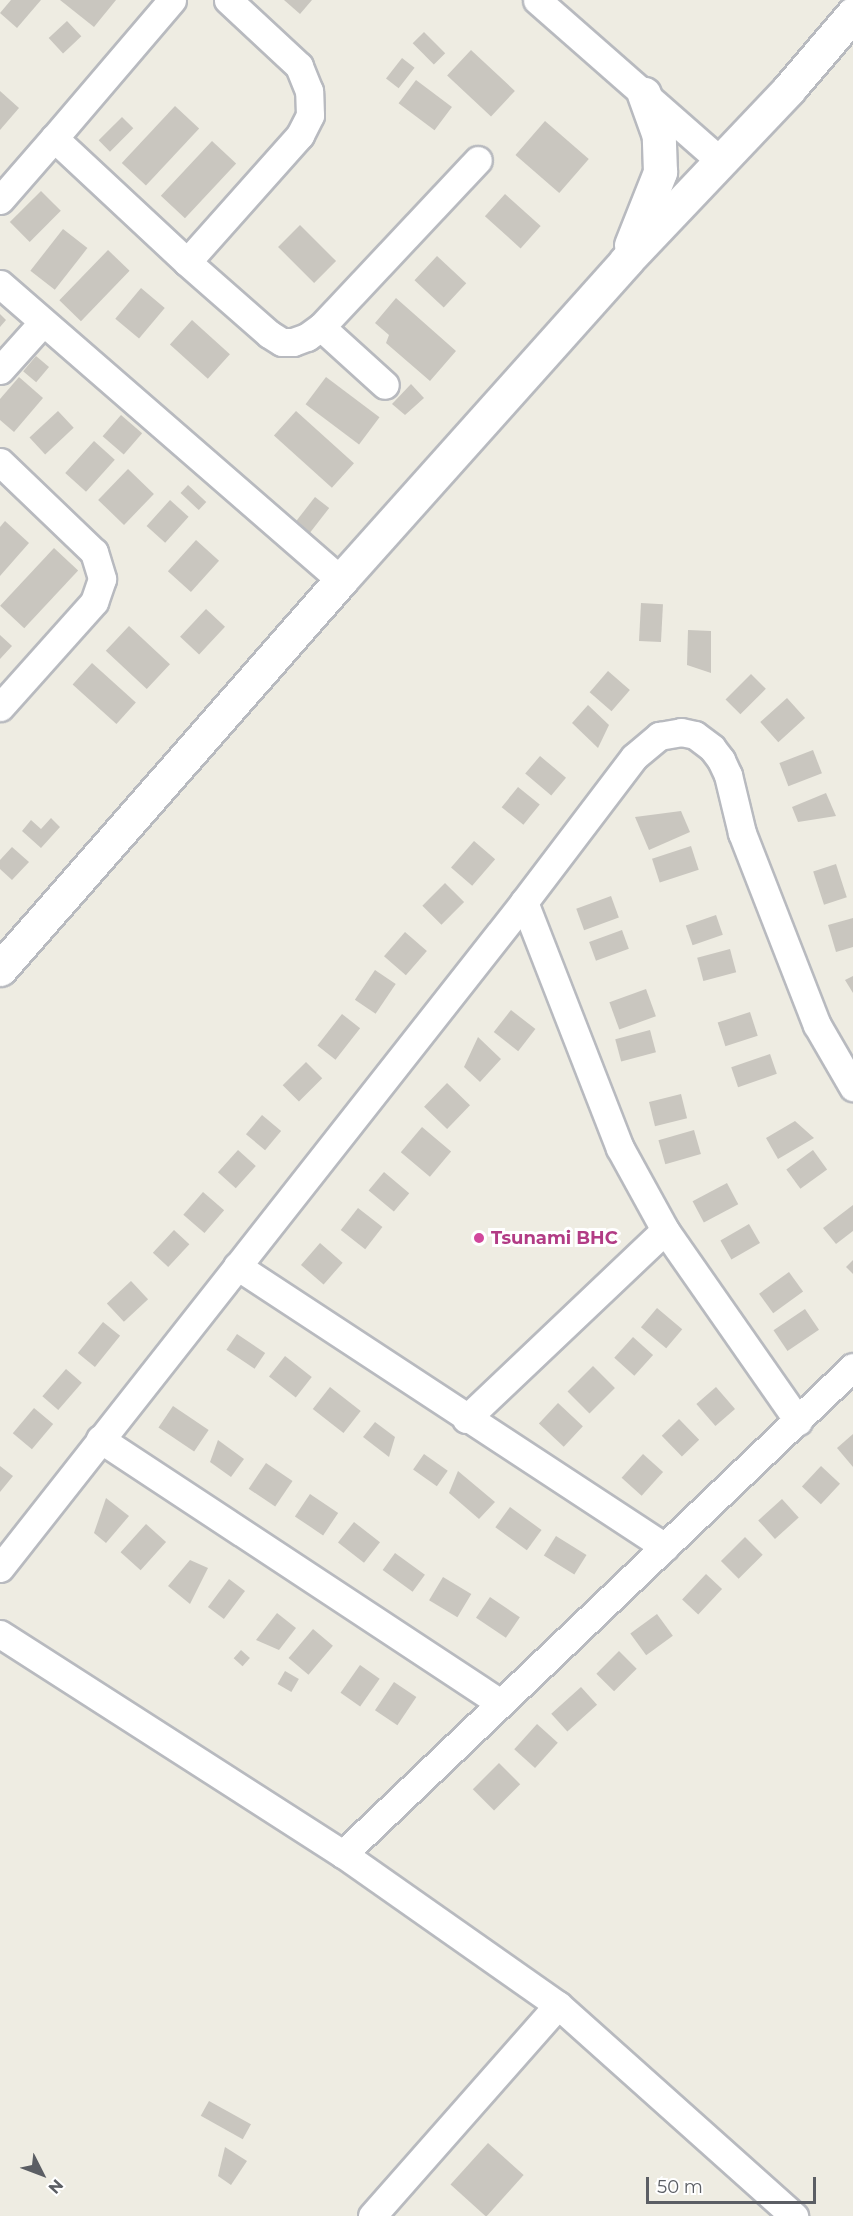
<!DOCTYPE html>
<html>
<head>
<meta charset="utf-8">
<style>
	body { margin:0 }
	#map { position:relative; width:853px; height:2216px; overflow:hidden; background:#eeece2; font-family:Montserrat,sans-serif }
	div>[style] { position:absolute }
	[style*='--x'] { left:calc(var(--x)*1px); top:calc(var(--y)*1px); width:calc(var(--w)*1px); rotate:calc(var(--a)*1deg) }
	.building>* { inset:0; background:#c9c6bf; transform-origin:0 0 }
	.roads { filter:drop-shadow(2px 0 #b8babf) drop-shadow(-2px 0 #b8babf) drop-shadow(0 2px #b8babf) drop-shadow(0 -2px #b8babf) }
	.street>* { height:27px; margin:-13.5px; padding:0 13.5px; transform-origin:13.5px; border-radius:13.5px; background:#fff }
	.secondary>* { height:33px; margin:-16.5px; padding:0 16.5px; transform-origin:16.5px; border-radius:16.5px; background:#fff }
	.dots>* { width:16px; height:16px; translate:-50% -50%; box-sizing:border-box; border:3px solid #fff; border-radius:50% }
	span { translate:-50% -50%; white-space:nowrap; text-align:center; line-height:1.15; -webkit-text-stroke:6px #fff; paint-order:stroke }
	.hotel-label { font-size:18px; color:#b23c85; font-weight:700 }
	.left { translate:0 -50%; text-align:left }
	.north { position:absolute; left:12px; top:2144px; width:60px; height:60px; -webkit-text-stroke:4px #fff; paint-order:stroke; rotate:132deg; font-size:16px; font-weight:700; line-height:24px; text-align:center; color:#5b5e64 }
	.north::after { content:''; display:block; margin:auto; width:21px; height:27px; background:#5b5e64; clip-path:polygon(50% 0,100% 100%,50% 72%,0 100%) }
	.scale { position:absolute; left:646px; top:2177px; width:170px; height:27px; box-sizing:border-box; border:3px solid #5b5e64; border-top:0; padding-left:8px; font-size:18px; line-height:21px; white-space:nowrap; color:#5b5e64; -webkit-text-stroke:4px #fff; paint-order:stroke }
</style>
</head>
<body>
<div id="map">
	<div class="building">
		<i style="clip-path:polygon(11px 0,41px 0,17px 28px,0 13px)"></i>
		<i style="clip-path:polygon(60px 0,116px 0,94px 27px)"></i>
		<i style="clip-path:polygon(284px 0,312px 0,300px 14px)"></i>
		<i style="left:67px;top:21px;width:21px;height:25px;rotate:47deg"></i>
		<i style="left:424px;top:32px;width:30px;height:16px;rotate:45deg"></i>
		<i style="left:471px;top:50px;width:60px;height:35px;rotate:43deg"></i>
		<i style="left:402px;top:58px;width:16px;height:26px;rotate:38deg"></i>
		<i style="left:416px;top:80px;width:45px;height:29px;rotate:37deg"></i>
		<i style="clip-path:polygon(0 91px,19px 108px,0 130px)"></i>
		<i style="left:175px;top:106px;width:33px;height:78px;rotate:43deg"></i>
		<i style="left:122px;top:117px;width:16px;height:33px;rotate:45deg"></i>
		<i style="left:545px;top:121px;width:58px;height:45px;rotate:41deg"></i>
		<i style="left:212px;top:141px;width:33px;height:75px;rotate:43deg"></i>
		<i style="left:41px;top:191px;width:28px;height:44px;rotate:45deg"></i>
		<i style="left:505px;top:194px;width:48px;height:30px;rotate:42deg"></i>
		<i style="left:300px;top:225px;width:51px;height:31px;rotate:45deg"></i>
		<i style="left:63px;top:229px;width:31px;height:53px;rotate:38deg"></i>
		<i style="left:108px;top:250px;width:30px;height:70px;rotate:44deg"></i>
		<i style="left:437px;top:256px;width:40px;height:33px;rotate:43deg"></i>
		<i style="left:141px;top:288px;width:31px;height:40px;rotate:40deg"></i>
		<i style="clip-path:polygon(396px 298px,456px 351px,430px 381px,386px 343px,389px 335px,375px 323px)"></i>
		<i style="clip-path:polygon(0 314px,6px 320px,0 327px)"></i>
		<i style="left:192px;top:320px;width:51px;height:33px;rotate:42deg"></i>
		<i style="left:36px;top:356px;width:17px;height:20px;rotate:40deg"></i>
		<i style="clip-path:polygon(19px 377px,43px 398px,14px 432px,0 420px,0 399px)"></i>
		<i style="left:326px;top:377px;width:67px;height:34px;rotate:37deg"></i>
		<i style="clip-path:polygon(411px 384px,424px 398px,405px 415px,392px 404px)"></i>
		<i style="left:58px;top:411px;width:23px;height:39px;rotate:47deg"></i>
		<i style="left:296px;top:411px;width:78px;height:33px;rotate:42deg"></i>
		<i style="left:121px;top:415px;width:28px;height:28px;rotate:41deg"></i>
		<i style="left:94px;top:441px;width:28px;height:43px;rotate:42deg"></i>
		<i style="left:128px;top:469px;width:36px;height:43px;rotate:44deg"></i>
		<i style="left:188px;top:485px;width:25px;height:11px;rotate:43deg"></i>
		<i style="left:315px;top:497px;width:18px;height:37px;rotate:38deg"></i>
		<i style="left:170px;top:500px;width:25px;height:35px;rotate:42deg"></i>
		<i style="clip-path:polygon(5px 521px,29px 543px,0 576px,0 527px)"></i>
		<i style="left:196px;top:540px;width:31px;height:42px;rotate:42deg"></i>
		<i style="left:54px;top:548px;width:33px;height:79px;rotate:43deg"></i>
		<i style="left:641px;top:603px;width:22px;height:38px;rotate:3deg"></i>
		<i style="left:206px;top:609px;width:26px;height:38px;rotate:43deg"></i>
		<i style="left:129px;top:626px;width:56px;height:34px;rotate:43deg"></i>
		<i style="clip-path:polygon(688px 630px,711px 631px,711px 673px,687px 665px)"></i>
		<i style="clip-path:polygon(0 635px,12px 646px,0 659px)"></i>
		<i style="left:92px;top:663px;width:59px;height:29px;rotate:42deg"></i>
		<i style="left:608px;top:671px;width:29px;height:28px;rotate:41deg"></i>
		<i style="left:751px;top:674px;width:21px;height:36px;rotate:45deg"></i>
		<i style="left:787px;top:698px;width:27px;height:36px;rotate:48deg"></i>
		<i style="clip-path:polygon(588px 705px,609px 725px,598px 748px,572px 723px)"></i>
		<i style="left:813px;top:750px;width:25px;height:36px;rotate:69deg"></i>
		<i style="left:540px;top:756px;width:34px;height:23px;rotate:40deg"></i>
		<i style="left:518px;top:787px;width:28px;height:26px;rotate:39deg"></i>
		<i style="clip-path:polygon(826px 793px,836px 816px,798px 822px,792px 807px)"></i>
		<i style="clip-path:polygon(681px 811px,690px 832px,649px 850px,635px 817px)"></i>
		<i style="clip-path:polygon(51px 818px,60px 827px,41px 848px,22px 831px,31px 820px,41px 829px)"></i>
		<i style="left:474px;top:841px;width:28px;height:35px;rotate:41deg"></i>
		<i style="left:691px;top:846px;width:25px;height:41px;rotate:72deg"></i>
		<i style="clip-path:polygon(12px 847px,29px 862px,12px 880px,0 869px,0 860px)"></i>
		<i style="left:836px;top:864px;width:35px;height:24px;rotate:72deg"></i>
		<i style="left:445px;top:883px;width:27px;height:32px;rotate:45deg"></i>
		<i style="left:611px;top:896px;width:23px;height:37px;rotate:70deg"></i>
		<i style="left:716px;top:915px;width:21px;height:32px;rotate:71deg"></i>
		<i style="clip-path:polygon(853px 918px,853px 947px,836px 952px,828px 925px)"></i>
		<i style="left:622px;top:930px;width:20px;height:35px;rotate:70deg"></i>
		<i style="left:405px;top:932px;width:29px;height:32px;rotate:41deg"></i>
		<i style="left:730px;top:949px;width:24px;height:34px;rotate:75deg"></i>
		<i style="left:375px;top:970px;width:25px;height:36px;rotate:34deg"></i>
		<i style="clip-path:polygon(853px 976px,853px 993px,845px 980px)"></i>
		<i style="left:646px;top:989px;width:29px;height:39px;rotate:70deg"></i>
		<i style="left:511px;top:1010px;width:31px;height:28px;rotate:38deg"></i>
		<i style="left:750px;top:1012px;width:25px;height:34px;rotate:72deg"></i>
		<i style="left:342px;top:1014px;width:23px;height:40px;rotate:38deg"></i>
		<i style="left:650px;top:1030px;width:23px;height:36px;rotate:75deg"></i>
		<i style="clip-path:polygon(478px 1037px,501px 1059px,480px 1082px,464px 1067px)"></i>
		<i style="left:770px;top:1054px;width:21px;height:41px;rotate:71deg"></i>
		<i style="left:306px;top:1062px;width:23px;height:33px;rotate:45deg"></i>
		<i style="left:447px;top:1083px;width:32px;height:33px;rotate:44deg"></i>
		<i style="left:681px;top:1094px;width:25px;height:33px;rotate:76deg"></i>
		<i style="left:262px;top:1115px;width:25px;height:25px;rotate:40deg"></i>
		<i style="clip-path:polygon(795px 1121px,814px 1138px,778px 1159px,766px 1138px)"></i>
		<i style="left:422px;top:1127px;width:38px;height:33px;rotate:40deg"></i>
		<i style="left:694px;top:1130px;width:25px;height:37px;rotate:74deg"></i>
		<i style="left:238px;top:1150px;width:24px;height:30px;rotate:42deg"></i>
		<i style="left:813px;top:1150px;width:24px;height:33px;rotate:54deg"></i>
		<i style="left:384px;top:1172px;width:33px;height:24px;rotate:40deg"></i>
		<i style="left:727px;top:1183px;width:24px;height:39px;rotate:62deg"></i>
		<i style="left:203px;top:1192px;width:28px;height:30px;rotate:41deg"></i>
		<i style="clip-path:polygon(853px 1205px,853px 1231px,836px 1244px,823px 1228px)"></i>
		<i style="left:358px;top:1208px;width:31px;height:28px;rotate:38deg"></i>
		<i style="left:749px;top:1224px;width:22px;height:33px;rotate:60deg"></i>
		<i style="left:174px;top:1230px;width:21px;height:31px;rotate:43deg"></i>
		<i style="left:320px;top:1243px;width:30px;height:29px;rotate:41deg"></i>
		<i style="clip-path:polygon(853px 1260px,853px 1274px,846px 1267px)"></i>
		<i style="left:789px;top:1272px;width:24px;height:37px;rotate:54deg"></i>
		<i style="left:131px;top:1281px;width:25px;height:33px;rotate:47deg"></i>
		<i style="left:657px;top:1308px;width:33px;height:25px;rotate:40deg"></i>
		<i style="left:805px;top:1309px;width:25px;height:38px;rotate:56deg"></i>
		<i style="left:103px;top:1322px;width:22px;height:40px;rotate:39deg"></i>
		<i style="left:237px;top:1334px;width:34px;height:19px;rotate:34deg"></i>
		<i style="left:633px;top:1337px;width:27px;height:28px;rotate:42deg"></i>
		<i style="left:285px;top:1356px;width:34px;height:26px;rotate:38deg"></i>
		<i style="left:593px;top:1366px;width:31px;height:36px;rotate:45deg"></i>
		<i style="left:66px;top:1369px;width:21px;height:36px;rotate:41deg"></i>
		<i style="left:330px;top:1387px;width:39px;height:28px;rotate:38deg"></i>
		<i style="left:716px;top:1387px;width:29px;height:26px;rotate:49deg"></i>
		<i style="left:558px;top:1403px;width:34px;height:28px;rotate:43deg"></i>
		<i style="left:173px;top:1406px;width:43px;height:26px;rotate:34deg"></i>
		<i style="left:34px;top:1408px;width:25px;height:33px;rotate:40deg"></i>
		<i style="left:679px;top:1419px;width:29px;height:24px;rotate:46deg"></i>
		<i style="clip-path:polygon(375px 1422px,395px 1437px,389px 1457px,363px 1437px)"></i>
		<i style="clip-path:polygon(853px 1434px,853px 1467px,837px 1448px)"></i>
		<i style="clip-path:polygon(218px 1440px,244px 1459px,231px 1477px,210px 1462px)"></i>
		<i style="left:424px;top:1454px;width:29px;height:19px;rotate:35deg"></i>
		<i style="left:643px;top:1454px;width:27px;height:32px;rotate:42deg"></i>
		<i style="left:266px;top:1463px;width:32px;height:31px;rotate:34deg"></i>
		<i style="clip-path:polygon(0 1466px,13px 1476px,0 1492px)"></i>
		<i style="left:821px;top:1466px;width:26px;height:28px;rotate:43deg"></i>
		<i style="clip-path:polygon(458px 1471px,495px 1502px,479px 1519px,449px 1493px)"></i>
		<i style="left:310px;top:1494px;width:34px;height:27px;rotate:34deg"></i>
		<i style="clip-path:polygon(106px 1498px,129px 1516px,106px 1543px,94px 1533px)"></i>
		<i style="left:782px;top:1499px;width:25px;height:32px;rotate:48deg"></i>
		<i style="left:510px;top:1507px;width:39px;height:25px;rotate:36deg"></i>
		<i style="left:354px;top:1522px;width:33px;height:26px;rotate:38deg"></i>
		<i style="left:146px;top:1524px;width:27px;height:38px;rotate:42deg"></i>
		<i style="left:556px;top:1536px;width:36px;height:23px;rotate:32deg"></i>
		<i style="left:745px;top:1537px;width:25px;height:34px;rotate:45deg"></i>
		<i style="left:395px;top:1553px;width:37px;height:21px;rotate:36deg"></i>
		<i style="clip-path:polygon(190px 1560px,208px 1568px,190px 1604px,168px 1586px)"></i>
		<i style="left:706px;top:1574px;width:22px;height:35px;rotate:43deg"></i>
		<i style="left:443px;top:1577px;width:33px;height:27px;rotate:31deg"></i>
		<i style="left:229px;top:1579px;width:20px;height:35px;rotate:37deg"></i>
		<i style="left:490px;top:1597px;width:36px;height:25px;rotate:34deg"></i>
		<i style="clip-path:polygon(277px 1613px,296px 1628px,279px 1650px,256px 1640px)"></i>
		<i style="left:657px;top:1614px;width:27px;height:33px;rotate:54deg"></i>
		<i style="left:313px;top:1629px;width:26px;height:38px;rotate:40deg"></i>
		<i style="left:241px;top:1650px;width:12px;height:11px;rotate:42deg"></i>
		<i style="left:619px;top:1651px;width:25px;height:32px;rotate:45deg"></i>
		<i style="left:360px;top:1665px;width:24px;height:34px;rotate:35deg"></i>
		<i style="left:285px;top:1671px;width:16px;height:15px;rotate:30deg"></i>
		<i style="left:394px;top:1682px;width:27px;height:34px;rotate:34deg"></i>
		<i style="left:581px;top:1687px;width:24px;height:40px;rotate:48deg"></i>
		<i style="left:537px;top:1724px;width:28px;height:34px;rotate:42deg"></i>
		<i style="left:499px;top:1763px;width:30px;height:37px;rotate:45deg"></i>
		<i style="left:209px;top:2101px;width:48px;height:17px;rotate:29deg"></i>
		<i style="left:488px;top:2143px;width:48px;height:56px;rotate:42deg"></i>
		<i style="clip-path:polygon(225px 2147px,247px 2161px,231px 2185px,218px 2176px)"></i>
	</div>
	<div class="roads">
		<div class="street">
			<i style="--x:172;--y:0;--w:182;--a:130.5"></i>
			<i style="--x:54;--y:138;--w:182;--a:43"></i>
			<i style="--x:187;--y:262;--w:109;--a:41.3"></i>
			<i style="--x:269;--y:334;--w:15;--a:32"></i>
			<i style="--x:282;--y:342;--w:11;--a:0"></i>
			<i style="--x:293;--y:342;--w:15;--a:-20"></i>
			<i style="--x:307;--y:337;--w:17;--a:-36"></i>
			<i style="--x:321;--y:327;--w:229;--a:-46.8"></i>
			<i style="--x:537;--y:0;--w:244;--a:41.3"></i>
			<i style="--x:0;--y:200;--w:82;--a:-48.9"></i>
			<i style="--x:187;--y:262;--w:170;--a:-48.3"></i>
			<i style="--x:300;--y:135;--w:22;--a:-63"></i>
			<i style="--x:310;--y:115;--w:24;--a:-92"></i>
			<i style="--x:309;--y:91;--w:27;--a:-112"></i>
			<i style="--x:299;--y:66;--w:97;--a:-137.1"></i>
			<i style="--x:0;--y:284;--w:452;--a:41"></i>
			<i style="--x:321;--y:327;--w:86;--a:42.2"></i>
			<i style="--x:0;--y:370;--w:64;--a:-48.1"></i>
			<i style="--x:0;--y:462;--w:130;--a:43.8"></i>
			<i style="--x:94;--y:552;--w:28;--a:73"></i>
			<i style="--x:102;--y:579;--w:24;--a:109"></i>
			<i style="--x:94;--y:602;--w:141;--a:131.8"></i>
			<i style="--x:524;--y:902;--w:264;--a:68.7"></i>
			<i style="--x:620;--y:1148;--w:94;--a:61.2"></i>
			<i style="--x:665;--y:1230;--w:233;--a:55.1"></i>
			<i style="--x:237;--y:1266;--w:512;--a:33.29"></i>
			<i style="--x:466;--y:1419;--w:274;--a:-43.5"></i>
			<i style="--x:100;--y:1439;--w:480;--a:33.4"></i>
			<i style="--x:0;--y:1568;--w:847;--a:-51.8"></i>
			<i style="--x:524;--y:902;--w:182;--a:-52.8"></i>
			<i style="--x:634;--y:757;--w:33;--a:-40"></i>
			<i style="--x:659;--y:736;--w:22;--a:-10"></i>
			<i style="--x:681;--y:732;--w:14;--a:12"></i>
			<i style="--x:695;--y:735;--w:21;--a:37"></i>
			<i style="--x:712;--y:748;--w:15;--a:53"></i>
			<i style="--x:721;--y:760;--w:17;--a:65"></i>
			<i style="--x:728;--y:775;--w:60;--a:76.4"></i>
			<i style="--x:742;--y:833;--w:206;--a:68.7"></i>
			<i style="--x:817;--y:1025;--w:72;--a:59.9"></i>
			<i style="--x:0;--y:1634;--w:407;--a:32.7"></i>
			<i style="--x:343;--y:1854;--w:263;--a:35.1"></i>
			<i style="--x:558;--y:2005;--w:317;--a:41.8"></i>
			<i style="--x:343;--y:1854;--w:705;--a:-43.68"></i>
			<i style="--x:372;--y:2216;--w:281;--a:-48.6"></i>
		</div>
		<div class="secondary">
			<i style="--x:631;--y:245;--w:79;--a:-68.3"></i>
			<i style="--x:660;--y:172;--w:36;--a:-92"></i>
			<i style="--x:659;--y:136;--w:45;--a:-109.7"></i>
			<i style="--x:0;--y:969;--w:517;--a:-48.76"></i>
			<i style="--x:341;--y:580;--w:428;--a:-48.2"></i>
			<i style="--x:626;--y:261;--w:237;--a:-46.5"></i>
			<i style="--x:789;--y:89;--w:99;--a:-49.5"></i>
		</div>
	</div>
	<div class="dots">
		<i style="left:479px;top:1238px;background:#d1479c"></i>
	</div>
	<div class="hotel-label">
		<span class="left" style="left:491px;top:1238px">Tsunami BHC</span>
	</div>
	<div class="north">N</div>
	<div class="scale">50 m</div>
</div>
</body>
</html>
